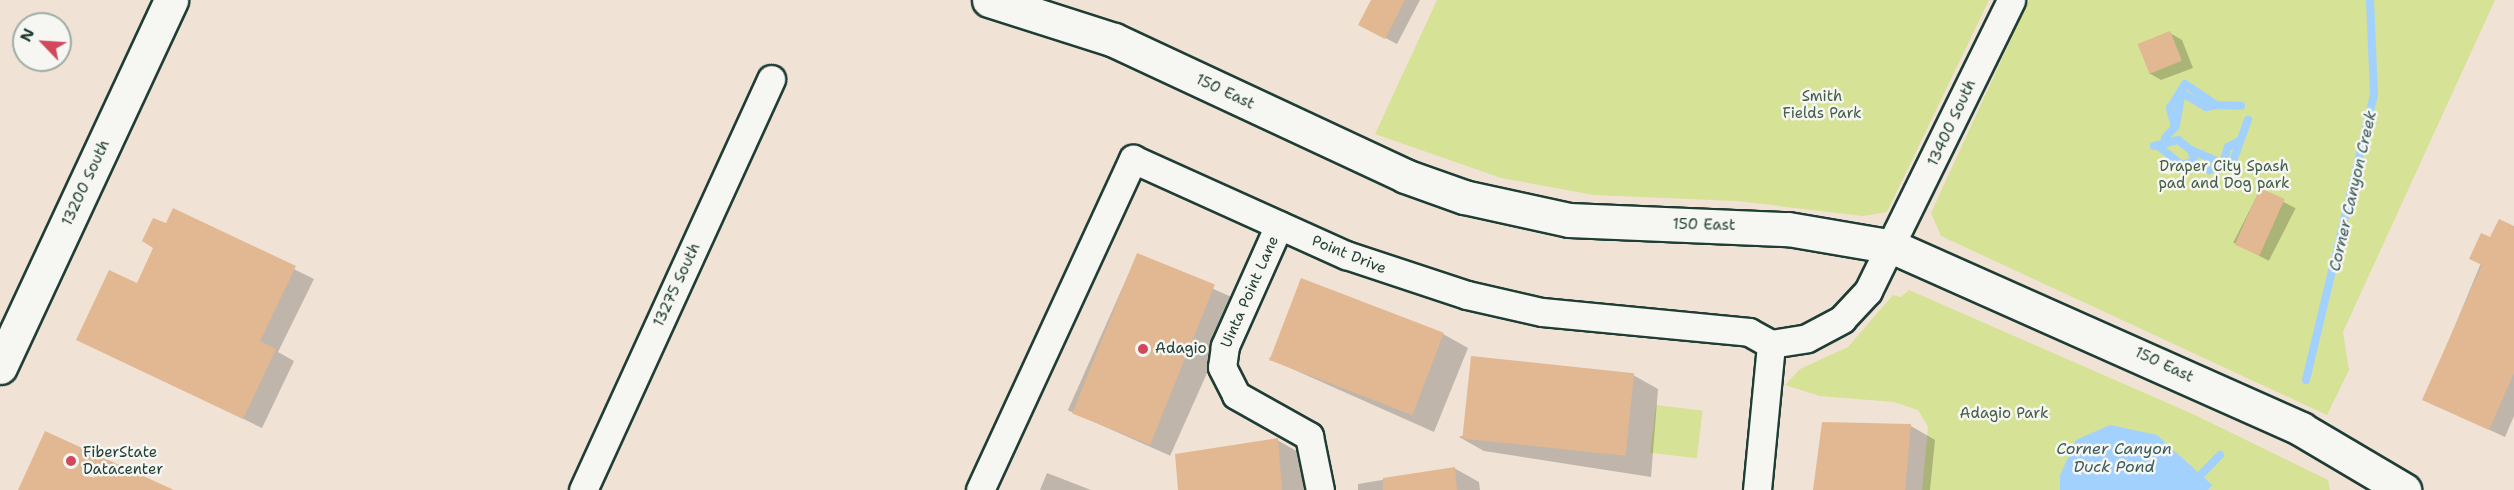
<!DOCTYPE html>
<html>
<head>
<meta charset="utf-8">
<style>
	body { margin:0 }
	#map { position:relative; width:2514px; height:490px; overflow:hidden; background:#f0e3d5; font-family:"Shantell Sans",sans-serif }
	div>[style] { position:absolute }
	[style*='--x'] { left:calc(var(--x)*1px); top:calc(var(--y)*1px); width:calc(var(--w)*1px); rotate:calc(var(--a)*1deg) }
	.green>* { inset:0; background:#d6e295; transform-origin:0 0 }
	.water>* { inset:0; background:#a3d1fe }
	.shadow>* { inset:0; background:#0003; transform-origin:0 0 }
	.stream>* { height:8px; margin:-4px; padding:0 4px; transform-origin:4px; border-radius:4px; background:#a3d1fe }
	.building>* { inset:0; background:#e2b892; transform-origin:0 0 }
	.roads { filter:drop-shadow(2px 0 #1f3d34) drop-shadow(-2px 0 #1f3d34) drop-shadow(0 2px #1f3d34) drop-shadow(0 -2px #1f3d34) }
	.street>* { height:27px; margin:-13.5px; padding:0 13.5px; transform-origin:13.5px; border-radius:13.5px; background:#f6f6f2 }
	.secondary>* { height:33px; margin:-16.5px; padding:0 16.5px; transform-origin:16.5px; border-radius:16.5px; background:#f6f6f2 }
	.dots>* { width:16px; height:16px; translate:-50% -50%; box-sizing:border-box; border:3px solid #f6f6f2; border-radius:50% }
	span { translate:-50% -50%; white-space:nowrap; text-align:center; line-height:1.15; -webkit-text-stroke:5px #f6f6f2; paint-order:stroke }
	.street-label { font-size:15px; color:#1f3d34 }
	.park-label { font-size:15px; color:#445e47 }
	.poi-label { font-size:15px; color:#1f3d34 }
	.left { translate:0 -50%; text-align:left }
	.water-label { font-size:16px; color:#395b5c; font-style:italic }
	.north { position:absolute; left:12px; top:12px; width:60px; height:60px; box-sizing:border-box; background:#f6f6f2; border:2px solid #a0aca6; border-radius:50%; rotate:295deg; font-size:16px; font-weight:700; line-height:24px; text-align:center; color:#1f3d34 }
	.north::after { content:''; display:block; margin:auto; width:21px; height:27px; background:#d1495b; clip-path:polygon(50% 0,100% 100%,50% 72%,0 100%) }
</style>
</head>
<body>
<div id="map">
	<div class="green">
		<i style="clip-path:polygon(1437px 0,1989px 0,1887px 212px,1863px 216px,1737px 201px,1594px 195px,1501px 178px,1375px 134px)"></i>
		<i style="clip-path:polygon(2029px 0,2495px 0,2343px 332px,2349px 370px,2327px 415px,1941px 236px,1931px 213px)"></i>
		<i style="clip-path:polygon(1909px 290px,2195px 415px,2328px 480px,2330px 490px,1922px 490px,1928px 427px,1918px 410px,1894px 402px,1820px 396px,1785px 385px,1800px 369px,1848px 347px,1893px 295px,1901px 297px)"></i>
		<i style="left:1656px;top:405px;width:47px;height:48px;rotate:7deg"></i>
	</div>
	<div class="water">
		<i style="clip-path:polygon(2110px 425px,2157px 435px,2212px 485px,2208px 490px,2060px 490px,2060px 475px,2076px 440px)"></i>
	</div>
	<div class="shadow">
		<i style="clip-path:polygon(1373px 0,1420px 0,1397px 44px,1372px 31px)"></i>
		<i style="clip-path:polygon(2170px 33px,2182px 40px,2193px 68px,2161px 80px,2149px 73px)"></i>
		<i style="left:2260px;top:190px;width:40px;height:59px;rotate:27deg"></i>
		<i style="clip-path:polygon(174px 210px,314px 279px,278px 352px,294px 361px,262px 428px,78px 339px,138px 285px)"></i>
		<i style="clip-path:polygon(2514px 228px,2514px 416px,2505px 437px,2424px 400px,2491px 239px)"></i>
		<i style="left:1137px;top:255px;width:112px;height:170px;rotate:24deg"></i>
		<i style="clip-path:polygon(1443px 334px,1468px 348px,1434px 432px,1268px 358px)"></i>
		<i style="clip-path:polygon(1633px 375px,1658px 389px,1651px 477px,1484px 451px,1459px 437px)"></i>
		<i style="clip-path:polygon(1911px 426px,1935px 440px,1930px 490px,1815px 490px)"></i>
		<i style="clip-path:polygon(1277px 440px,1302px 454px,1305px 490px,1179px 490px)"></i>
		<i style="clip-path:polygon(1454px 468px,1479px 482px,1480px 490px,1358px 490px,1358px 484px)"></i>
		<i style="clip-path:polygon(1047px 473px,1091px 490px,1040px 490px)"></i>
	</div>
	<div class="stream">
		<i style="--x:2182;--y:93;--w:28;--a:30"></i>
		<i style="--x:2206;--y:107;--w:10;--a:-11"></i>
		<i style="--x:2176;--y:125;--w:29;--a:-80"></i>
		<i style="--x:2165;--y:138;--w:15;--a:-48"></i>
		<i style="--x:2175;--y:127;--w:20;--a:-105"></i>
		<i style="--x:2170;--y:108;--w:28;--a:-58"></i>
		<i style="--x:2185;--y:84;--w:37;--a:34"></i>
		<i style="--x:2216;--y:105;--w:25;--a:2"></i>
		<i style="--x:2157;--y:145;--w:32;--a:39"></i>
		<i style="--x:2182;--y:165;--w:13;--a:-18"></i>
		<i style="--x:2154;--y:146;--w:25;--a:-14"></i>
		<i style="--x:2178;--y:140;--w:16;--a:38"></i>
		<i style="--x:2191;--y:150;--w:14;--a:73"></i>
		<i style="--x:2195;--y:163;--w:16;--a:27"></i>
		<i style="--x:2209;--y:170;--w:26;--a:-21"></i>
		<i style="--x:2233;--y:161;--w:44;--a:-69.9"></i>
		<i style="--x:2191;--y:150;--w:30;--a:23"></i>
		<i style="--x:2223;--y:163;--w:17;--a:-73"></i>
		<i style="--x:2228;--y:147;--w:13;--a:-29"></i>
		<i style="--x:2306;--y:380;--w:293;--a:-76.6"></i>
		<i style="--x:2374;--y:95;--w:95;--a:-92.4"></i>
		<i style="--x:2186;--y:490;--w:49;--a:-45.8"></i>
	</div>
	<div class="building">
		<i style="clip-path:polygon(1371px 0,1405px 0,1385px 39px,1358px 25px)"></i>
		<i style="left:2170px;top:31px;width:32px;height:35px;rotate:68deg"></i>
		<i style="left:2260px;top:188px;width:27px;height:62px;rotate:24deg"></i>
		<i style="clip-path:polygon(173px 208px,296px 266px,260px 341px,276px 349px,243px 419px,76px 340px,109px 270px,137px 283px,153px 248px,142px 241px,153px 218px,166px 223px)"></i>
		<i style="clip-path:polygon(2499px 219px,2514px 226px,2514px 373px,2489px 430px,2422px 400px,2482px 265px,2469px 259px,2481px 233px,2490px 237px)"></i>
		<i style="left:1137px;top:253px;width:84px;height:173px;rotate:22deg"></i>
		<i style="left:1301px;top:278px;width:153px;height:88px;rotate:21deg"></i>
		<i style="left:1471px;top:356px;width:164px;height:83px;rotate:6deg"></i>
		<i style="clip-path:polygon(1822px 422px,1911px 424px,1905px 490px,1813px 490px)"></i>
		<i style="clip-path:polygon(45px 431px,174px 490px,18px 490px)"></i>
		<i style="clip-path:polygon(1278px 438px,1282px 490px,1178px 490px,1175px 454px)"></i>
		<i style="clip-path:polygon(1455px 467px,1457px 490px,1383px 490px,1383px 478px)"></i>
	</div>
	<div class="roads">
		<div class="street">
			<i style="--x:1279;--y:225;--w:133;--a:114.1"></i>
			<i style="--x:1225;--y:346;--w:21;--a:98"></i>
			<i style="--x:1222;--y:367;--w:31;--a:63"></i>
			<i style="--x:1236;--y:395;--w:84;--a:29.3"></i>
			<i style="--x:1309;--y:436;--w:55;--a:78.5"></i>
			<i style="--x:583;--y:490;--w:452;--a:-65.4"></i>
			<i style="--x:980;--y:490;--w:365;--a:-65.2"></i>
			<i style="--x:1133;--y:159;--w:234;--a:24.3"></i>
			<i style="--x:1346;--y:255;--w:127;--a:18.3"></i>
			<i style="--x:1467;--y:295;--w:77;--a:12.8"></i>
			<i style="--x:1542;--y:312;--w:208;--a:5.5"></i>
			<i style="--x:1749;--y:332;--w:25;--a:29"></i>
			<i style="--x:1771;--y:344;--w:36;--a:-9"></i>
			<i style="--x:1807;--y:338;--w:40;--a:-28"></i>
			<i style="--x:1842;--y:319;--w:38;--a:-47"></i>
			<i style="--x:1868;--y:291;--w:324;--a:-63.8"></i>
			<i style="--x:1757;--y:490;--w:147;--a:-84.5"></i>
		</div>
		<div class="secondary">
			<i style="--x:989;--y:0;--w:131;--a:17.7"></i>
			<i style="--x:1114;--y:40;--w:321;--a:25"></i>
			<i style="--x:1405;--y:176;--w:63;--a:19.6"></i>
			<i style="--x:1464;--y:197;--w:107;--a:12.4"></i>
			<i style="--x:1569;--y:220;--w:219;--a:2.4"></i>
			<i style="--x:1788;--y:229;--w:107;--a:9.7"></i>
			<i style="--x:1893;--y:247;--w:447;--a:24"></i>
			<i style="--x:2301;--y:429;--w:120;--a:30.6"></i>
			<i style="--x:0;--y:367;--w:405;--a:-65"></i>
		</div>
	</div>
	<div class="dots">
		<i style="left:1143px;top:349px;background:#d1495b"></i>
		<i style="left:71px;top:461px;background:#d1495b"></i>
	</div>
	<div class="street-label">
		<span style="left:1225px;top:92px;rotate:25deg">150 East</span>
		<span style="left:1952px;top:123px;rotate:-65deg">13400 South</span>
		<span style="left:86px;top:183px;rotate:-65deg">13200 South</span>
		<span style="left:1704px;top:225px;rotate:1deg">150 East</span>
		<span style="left:1349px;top:255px;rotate:22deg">Point Drive</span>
		<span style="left:677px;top:285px;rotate:-65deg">13275 South</span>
		<span style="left:1250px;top:292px;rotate:-66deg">Uinta Point Lane</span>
		<span style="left:2164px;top:365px;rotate:25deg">150 East</span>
	</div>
	<div class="park-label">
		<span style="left:1822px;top:105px">Smith<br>Fields Park</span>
		<span style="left:2224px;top:175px">Draper City Spash<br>pad and Dog park</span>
		<span style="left:2004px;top:414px">Adagio Park</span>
	</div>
	<div class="poi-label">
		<span class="left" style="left:1155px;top:349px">Adagio</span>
		<span class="left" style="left:83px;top:461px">FiberState<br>Datacenter</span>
	</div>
	<div class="water-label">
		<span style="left:2353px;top:191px;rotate:-77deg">Corner Canyon Creek</span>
		<span style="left:2114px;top:458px">Corner Canyon<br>Duck Pond</span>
	</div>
	<div class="north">N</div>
</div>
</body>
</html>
